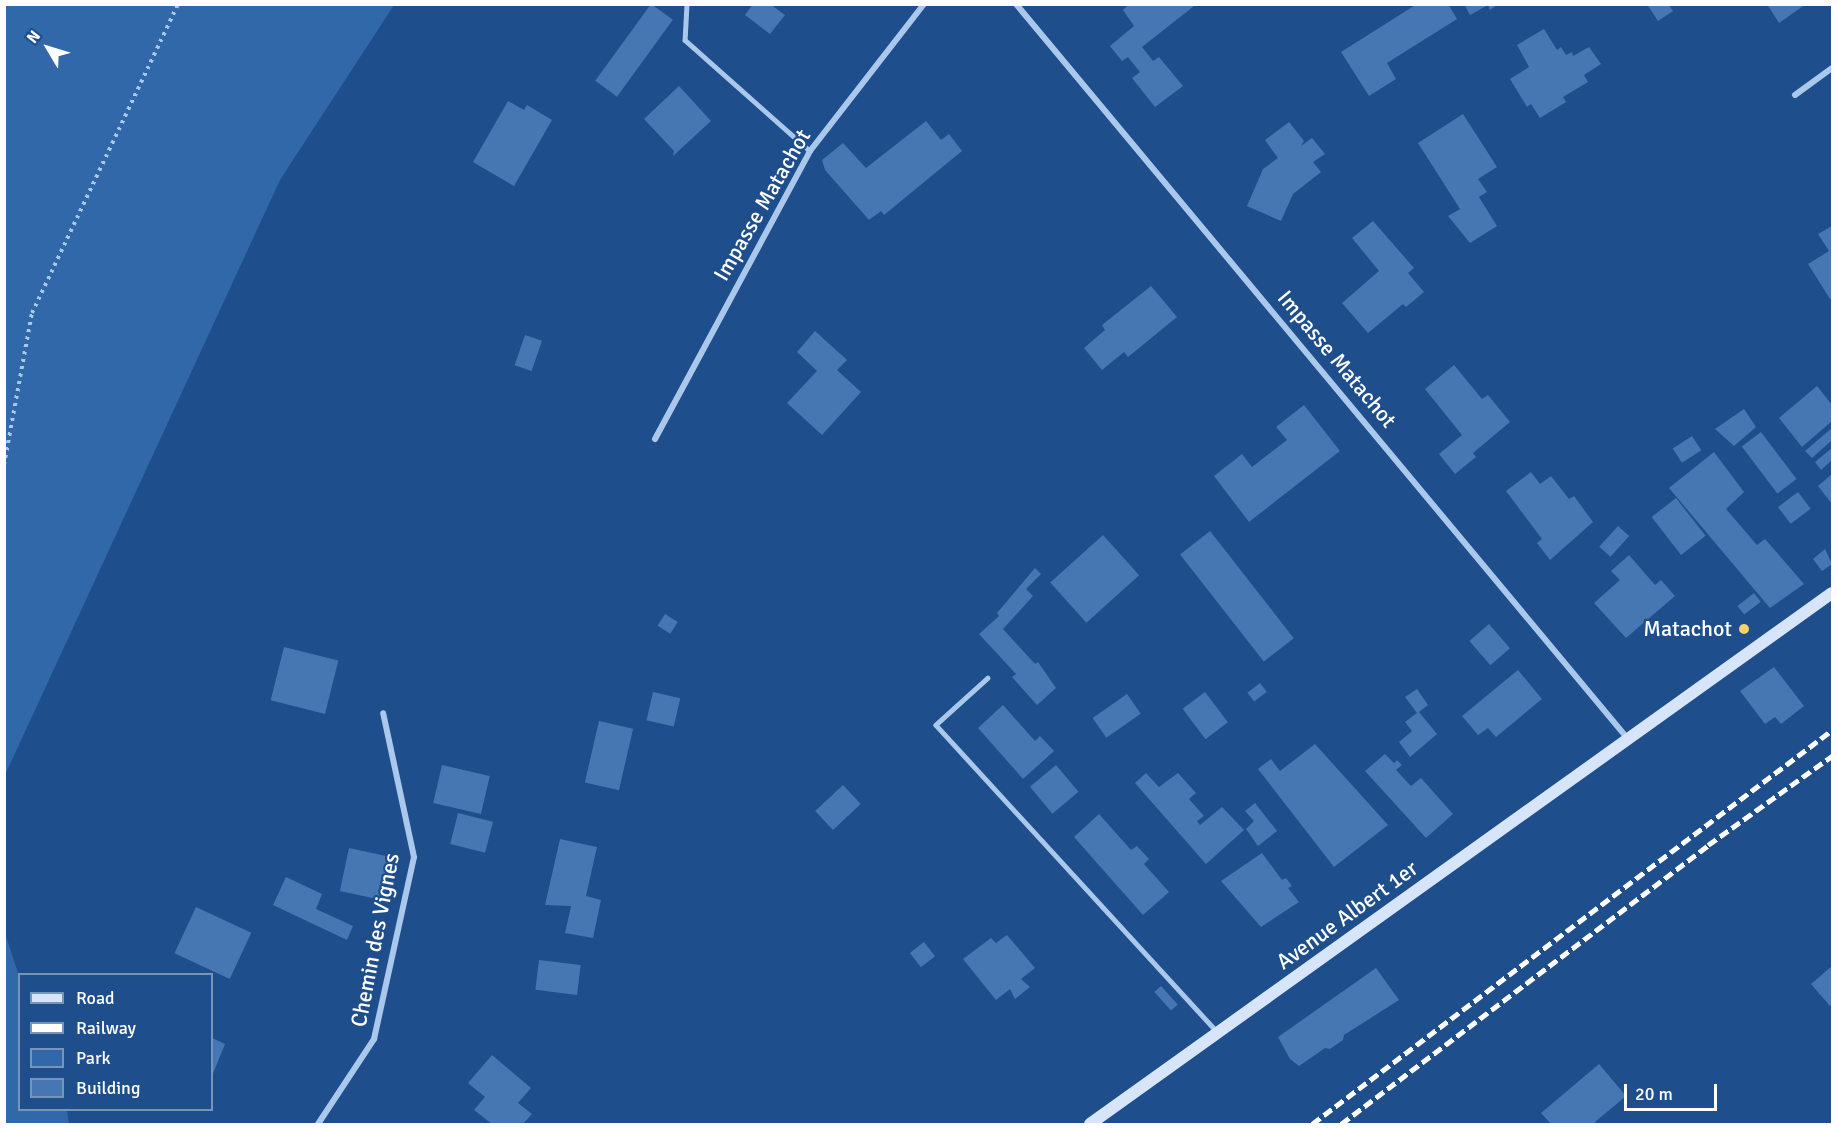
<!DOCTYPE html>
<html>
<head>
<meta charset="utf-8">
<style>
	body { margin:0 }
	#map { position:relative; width:1837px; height:1129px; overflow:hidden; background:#1e4e8b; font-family:Signika,sans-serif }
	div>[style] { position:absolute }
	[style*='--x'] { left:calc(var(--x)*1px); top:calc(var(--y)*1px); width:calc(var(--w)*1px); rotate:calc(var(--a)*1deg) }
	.green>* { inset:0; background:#3168a9 }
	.building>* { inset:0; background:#4677b3; transform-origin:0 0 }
	.path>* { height:4px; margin-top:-2px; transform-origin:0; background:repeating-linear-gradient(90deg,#aac8ec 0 3px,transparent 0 7.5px) }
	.lane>* { height:4.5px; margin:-2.25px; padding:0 2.25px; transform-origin:2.25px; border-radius:2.25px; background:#aac8ec }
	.street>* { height:6px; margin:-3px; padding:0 3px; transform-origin:3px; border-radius:3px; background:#aac8ec }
	.secondary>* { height:12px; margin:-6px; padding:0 6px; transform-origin:6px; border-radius:6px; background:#d6e5f9 }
	.rail>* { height:4.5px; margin-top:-2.25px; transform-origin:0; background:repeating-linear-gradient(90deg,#fff 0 10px,transparent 0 14.5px) }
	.dots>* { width:16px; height:16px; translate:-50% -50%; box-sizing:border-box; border:3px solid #1e4e8b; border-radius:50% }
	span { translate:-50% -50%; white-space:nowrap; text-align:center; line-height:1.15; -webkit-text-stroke:4.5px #1e4e8b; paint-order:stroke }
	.street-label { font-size:22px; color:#fff }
	.poi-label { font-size:22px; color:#fff }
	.right { translate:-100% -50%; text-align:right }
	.frame { position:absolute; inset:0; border:6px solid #fff; pointer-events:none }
	.legend { position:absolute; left:18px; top:973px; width:195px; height:138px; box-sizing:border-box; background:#1e4e8b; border:2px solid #7895b9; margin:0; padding:8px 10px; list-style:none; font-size:18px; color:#fff }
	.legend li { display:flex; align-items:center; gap:12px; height:30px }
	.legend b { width:30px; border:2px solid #7895b9 }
	.north { position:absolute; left:18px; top:18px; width:60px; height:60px; -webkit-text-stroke:4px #1e4e8b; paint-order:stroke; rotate:308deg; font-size:16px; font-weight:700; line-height:24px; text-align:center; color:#fff }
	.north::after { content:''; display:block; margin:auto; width:21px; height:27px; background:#fff; clip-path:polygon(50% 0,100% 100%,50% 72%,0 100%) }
	.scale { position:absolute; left:1624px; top:1084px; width:93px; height:27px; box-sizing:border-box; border:3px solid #fff; border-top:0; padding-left:8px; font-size:18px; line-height:21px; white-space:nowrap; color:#fff; -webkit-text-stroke:4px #1e4e8b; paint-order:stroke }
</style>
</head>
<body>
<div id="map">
	<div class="green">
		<i style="clip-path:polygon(5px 4px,394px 5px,280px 180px,5px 775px)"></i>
		<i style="clip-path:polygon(5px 933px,19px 976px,20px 1110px,67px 1110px,69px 1124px,5px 1124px)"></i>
	</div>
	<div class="building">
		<i style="left:651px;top:4px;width:27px;height:95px;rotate:36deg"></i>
		<i style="clip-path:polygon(753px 4px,770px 4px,785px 15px,770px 34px,745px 15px)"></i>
		<i style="clip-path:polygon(1129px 4px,1194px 6px,1142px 47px,1153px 61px,1159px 57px,1183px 86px,1155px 107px,1132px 78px,1140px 72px,1128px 57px,1122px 61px,1110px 46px,1134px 26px,1123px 10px)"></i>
		<i style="clip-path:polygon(1417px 4px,1448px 4px,1457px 19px,1387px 63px,1396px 79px,1369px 96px,1341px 52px)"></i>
		<i style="clip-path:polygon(1464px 4px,1498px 4px,1490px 10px,1488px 5px,1470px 15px)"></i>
		<i style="clip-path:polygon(1647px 4px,1668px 4px,1673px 11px,1658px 21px)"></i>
		<i style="clip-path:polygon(1767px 4px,1806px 4px,1779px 23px)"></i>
		<i style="clip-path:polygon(1544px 29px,1557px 50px,1561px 47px,1566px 55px,1572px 52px,1573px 56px,1589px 47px,1601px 64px,1584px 75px,1588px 82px,1563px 97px,1566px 102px,1540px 118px,1531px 104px,1527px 107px,1510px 79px,1529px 67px,1517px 45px)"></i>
		<i style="clip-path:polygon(679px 86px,711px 121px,673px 156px,674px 151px,644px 119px)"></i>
		<i style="clip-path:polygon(508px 101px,524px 110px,527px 105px,552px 120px,514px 186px,473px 162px)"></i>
		<i style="clip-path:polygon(1463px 114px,1497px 167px,1478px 179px,1487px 192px,1479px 197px,1497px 226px,1470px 243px,1448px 216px,1460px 209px,1418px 143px)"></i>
		<i style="clip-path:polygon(926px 121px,941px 140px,949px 134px,962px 151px,884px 215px,881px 211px,869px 220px,825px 170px,822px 160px,843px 143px,866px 168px)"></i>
		<i style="clip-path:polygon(1289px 122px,1304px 141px,1301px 146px,1312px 138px,1325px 154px,1313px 162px,1321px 172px,1293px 194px,1281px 221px,1247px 206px,1263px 169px,1278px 158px,1265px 140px)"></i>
		<i style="clip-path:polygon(1373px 221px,1414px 268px,1408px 273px,1424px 292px,1406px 307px,1403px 304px,1368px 333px,1342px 303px,1379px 271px,1352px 238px)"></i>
		<i style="clip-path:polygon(1832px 226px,1832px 298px,1830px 299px,1808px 264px,1829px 251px,1818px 234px)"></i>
		<i style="clip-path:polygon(1151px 286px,1177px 317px,1128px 357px,1124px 352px,1102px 370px,1084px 348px,1105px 330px,1102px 325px)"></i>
		<i style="clip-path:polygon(815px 331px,847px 360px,837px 370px,861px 392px,822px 435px,787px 403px,817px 371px,797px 352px)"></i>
		<i style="left:525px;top:335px;width:18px;height:32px;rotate:19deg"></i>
		<i style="clip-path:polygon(1454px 365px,1482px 399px,1488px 395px,1510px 422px,1473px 453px,1476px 457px,1455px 474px,1439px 454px,1462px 435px,1425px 389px)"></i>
		<i style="clip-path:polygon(1817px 386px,1832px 405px,1832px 421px,1802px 447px,1779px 418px)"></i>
		<i style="clip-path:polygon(1304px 405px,1340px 451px,1249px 522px,1214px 476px,1242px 454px,1252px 467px,1287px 440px,1276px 427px)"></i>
		<i style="clip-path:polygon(1744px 409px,1756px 427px,1734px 446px,1715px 429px)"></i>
		<i style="clip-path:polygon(1832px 428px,1832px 440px,1812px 458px,1805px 451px)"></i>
		<i style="left:1761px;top:432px;width:59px;height:24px;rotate:53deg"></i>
		<i style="left:1692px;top:436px;width:17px;height:23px;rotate:57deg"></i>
		<i style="clip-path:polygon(1832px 448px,1832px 460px,1821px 470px,1815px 462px)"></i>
		<i style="clip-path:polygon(1714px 452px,1744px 492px,1726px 509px,1757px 545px,1765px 539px,1804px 584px,1770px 608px,1669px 488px)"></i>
		<i style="clip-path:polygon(1531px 472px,1540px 484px,1551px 476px,1569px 499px,1574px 496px,1593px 522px,1550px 560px,1537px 543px,1542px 539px,1506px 491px)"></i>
		<i style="clip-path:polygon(1832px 474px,1832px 504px,1818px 486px)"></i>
		<i style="left:1798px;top:492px;width:21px;height:25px;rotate:53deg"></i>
		<i style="left:1676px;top:498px;width:48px;height:31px;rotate:52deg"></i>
		<i style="left:1618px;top:526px;width:15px;height:28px;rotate:42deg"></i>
		<i style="left:1210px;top:531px;width:136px;height:38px;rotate:52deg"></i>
		<i style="left:1103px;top:535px;width:54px;height:71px;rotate:48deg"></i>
		<i style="clip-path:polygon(1825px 549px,1832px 564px,1822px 571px,1813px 559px)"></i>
		<i style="clip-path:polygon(1629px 555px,1655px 585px,1661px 580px,1675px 596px,1626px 638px,1594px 603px,1620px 580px,1611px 571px)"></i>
		<i style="clip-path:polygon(1035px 568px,1041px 574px,1026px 589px,1033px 596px,1003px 629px,1035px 664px,1038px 662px,1056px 688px,1037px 705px,1012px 677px,1016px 674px,979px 634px,999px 616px,997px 613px)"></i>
		<i style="left:1754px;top:593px;width:11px;height:21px;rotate:52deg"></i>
		<i style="left:665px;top:614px;width:15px;height:14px;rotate:32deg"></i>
		<i style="left:1489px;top:624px;width:32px;height:26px;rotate:49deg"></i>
		<i style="left:284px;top:647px;width:56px;height:55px;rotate:14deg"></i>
		<i style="clip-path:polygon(1774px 667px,1804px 706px,1781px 724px,1775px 717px,1765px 724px,1740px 691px)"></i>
		<i style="clip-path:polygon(1518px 670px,1542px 699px,1496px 737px,1488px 728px,1478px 735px,1462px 716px)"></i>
		<i style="left:1260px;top:683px;width:11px;height:16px;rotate:52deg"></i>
		<i style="clip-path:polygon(1417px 689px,1428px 705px,1419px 712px,1437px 734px,1410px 757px,1399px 742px,1412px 731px,1405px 722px,1417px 713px,1405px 697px)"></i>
		<i style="left:653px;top:692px;width:28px;height:29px;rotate:13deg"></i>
		<i style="left:1205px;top:692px;width:38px;height:28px;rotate:53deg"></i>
		<i style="left:1127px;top:694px;width:24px;height:42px;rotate:55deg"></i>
		<i style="clip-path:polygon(1003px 705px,1035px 741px,1040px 736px,1054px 751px,1023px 779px,978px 728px)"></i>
		<i style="left:599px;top:721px;width:35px;height:63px;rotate:13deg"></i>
		<i style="clip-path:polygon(1315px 744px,1388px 825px,1334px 867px,1258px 769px,1271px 759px,1280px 771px)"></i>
		<i style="clip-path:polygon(1385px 754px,1394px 763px,1397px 760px,1402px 765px,1396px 770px,1411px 786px,1421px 778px,1453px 814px,1426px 838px,1365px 771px)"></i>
		<i style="left:442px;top:765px;width:49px;height:39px;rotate:13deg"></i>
		<i style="left:1056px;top:765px;width:35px;height:34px;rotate:50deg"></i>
		<i style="clip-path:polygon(1146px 773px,1159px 787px,1178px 773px,1196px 793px,1189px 799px,1204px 816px,1197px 821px,1200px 825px,1222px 807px,1244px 830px,1206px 864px,1135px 783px)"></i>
		<i style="left:843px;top:785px;width:26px;height:38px;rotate:47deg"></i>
		<i style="clip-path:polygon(1255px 803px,1277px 831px,1258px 846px,1246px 829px,1254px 821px,1245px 811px)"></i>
		<i style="left:458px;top:813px;width:36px;height:32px;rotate:14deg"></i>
		<i style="clip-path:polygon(1099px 814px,1131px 850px,1137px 846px,1149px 859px,1144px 864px,1169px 892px,1143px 915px,1074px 837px)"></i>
		<i style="clip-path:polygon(560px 839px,597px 847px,586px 896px,601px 900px,593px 938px,565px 933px,571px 906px,545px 905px)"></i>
		<i style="left:349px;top:848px;width:50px;height:44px;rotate:12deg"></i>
		<i style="clip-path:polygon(1262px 853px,1282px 880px,1286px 878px,1292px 886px,1288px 888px,1299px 902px,1261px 927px,1221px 881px)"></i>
		<i style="clip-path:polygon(286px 877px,322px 894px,316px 909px,353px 926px,347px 940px,273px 905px)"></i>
		<i style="left:196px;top:907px;width:61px;height:51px;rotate:25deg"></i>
		<i style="clip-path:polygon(1007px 935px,1035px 968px,1021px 979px,1030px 987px,1015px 999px,1010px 989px,996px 1000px,963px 959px,991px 938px,996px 943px)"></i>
		<i style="left:924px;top:942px;width:18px;height:18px;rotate:52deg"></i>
		<i style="left:539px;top:960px;width:42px;height:30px;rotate:7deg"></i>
		<i style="clip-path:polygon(1832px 966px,1832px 1004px,1830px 1006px,1811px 984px)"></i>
		<i style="clip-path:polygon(1376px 968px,1399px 1000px,1344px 1035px,1343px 1040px,1330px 1049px,1325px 1048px,1299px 1066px,1290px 1059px,1278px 1037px)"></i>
		<i style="left:1161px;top:986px;width:25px;height:9px;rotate:48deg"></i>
		<i style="clip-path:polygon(212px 1038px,225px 1044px,212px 1076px)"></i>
		<i style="clip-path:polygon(492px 1055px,531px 1088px,518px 1103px,532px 1114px,523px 1124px,492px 1124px,474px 1110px,485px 1097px,468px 1083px)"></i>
		<i style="clip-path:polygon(1599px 1064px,1626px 1096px,1595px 1122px,1598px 1124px,1551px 1124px,1541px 1113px)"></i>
	</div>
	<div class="path">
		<i style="--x:4;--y:465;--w:155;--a:-79.6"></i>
		<i style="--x:32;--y:313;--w:342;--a:-64.7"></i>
	</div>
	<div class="lane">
		<i style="--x:687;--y:4;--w:36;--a:93"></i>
		<i style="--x:685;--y:40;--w:167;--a:41.6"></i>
		<i style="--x:988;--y:678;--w:70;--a:137.9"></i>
		<i style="--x:936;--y:725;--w:415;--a:47.5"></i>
	</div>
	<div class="street">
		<i style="--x:1016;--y:4;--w:956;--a:50.22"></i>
		<i style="--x:1795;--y:95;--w:46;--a:-36.1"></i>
		<i style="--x:655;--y:439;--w:327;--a:-61.7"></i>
		<i style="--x:810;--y:151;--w:186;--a:-52.2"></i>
		<i style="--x:318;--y:1124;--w:102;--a:-56.6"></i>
		<i style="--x:374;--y:1039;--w:186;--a:-77.6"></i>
		<i style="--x:414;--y:857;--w:147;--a:-102.1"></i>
	</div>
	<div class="secondary">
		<i style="--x:1090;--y:1124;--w:912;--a:-35.59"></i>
	</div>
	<div class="rail">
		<i style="--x:1312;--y:1124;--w:652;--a:-37.15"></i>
		<i style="--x:1341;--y:1124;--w:461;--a:-37.2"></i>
		<i style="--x:1708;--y:845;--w:153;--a:-35.7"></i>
	</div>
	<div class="dots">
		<i style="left:1744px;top:629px;background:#fbd16a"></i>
	</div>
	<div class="street-label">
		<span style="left:762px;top:205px;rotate:-60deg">Impasse Matachot</span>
		<span style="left:1337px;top:359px;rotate:50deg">Impasse Matachot</span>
		<span style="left:1347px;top:915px;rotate:-36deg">Avenue Albert 1er</span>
		<span style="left:375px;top:940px;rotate:-79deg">Chemin des Vignes</span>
	</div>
	<div class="poi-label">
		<span class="right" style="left:1732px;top:629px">Matachot</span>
	</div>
	<div class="frame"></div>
	<ul class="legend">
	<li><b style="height:8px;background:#d6e5f9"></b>Road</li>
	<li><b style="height:8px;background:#fff"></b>Railway</li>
	<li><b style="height:16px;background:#3168a9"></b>Park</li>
	<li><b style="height:16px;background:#4677b3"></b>Building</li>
	</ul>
	<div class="north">N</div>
	<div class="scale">20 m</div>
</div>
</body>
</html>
